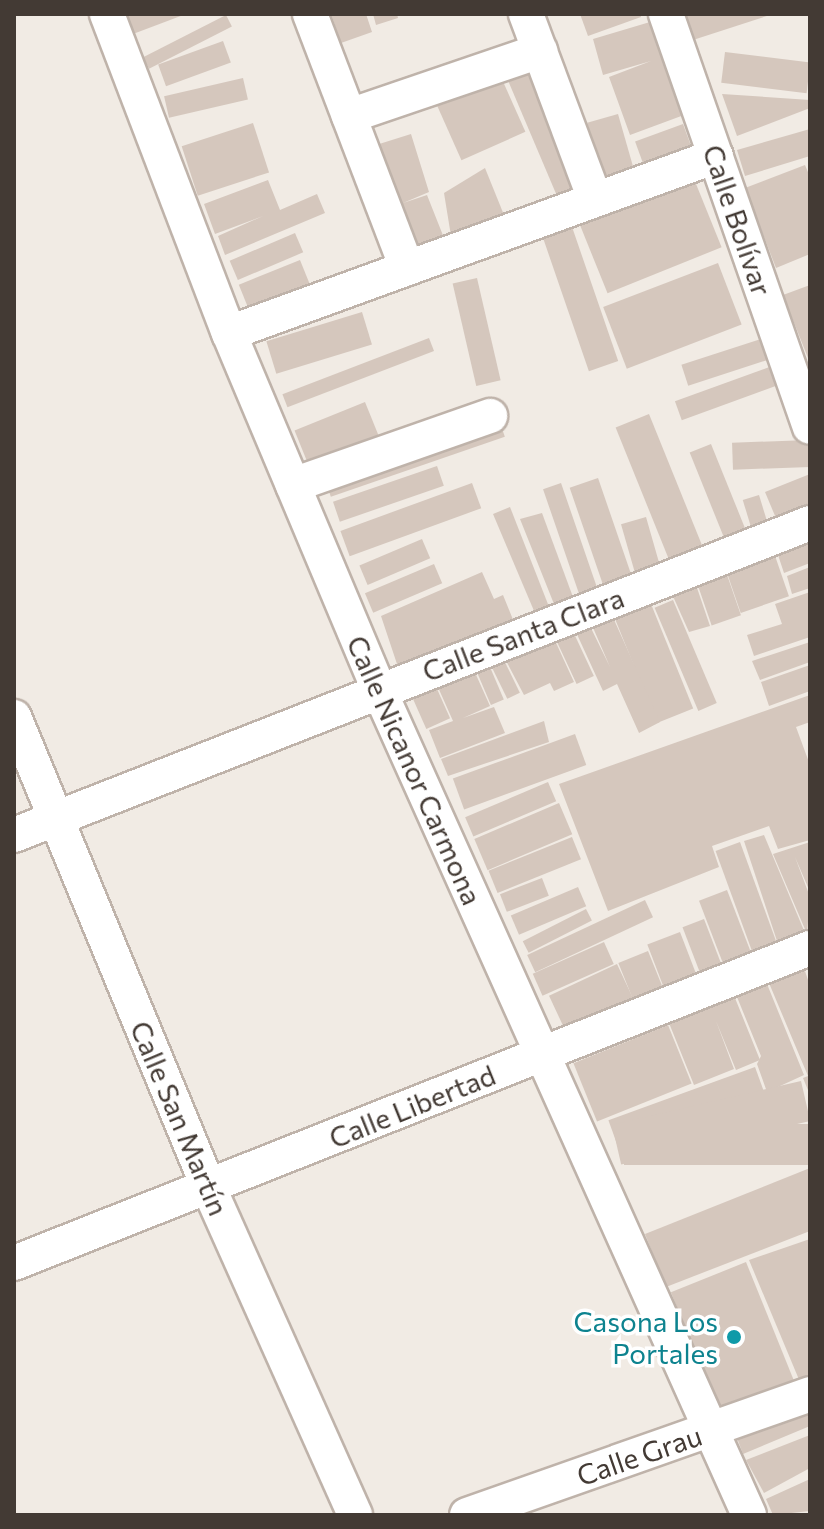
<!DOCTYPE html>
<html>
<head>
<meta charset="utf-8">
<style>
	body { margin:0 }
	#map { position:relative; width:824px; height:1529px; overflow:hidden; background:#f1ebe4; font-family:Commissioner,sans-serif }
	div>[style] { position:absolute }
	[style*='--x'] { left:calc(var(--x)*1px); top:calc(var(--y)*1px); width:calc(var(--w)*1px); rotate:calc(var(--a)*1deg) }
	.building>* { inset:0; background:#d5c7bd; transform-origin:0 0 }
	.roads { filter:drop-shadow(2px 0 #bfb3aa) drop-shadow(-2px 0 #bfb3aa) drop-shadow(0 2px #bfb3aa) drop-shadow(0 -2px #bfb3aa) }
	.minor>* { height:34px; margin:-17px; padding:0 17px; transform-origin:17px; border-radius:17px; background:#fff }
	.dots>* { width:22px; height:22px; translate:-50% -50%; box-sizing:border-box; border:4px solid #fff; border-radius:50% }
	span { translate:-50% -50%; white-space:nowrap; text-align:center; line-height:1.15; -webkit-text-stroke:7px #fff; paint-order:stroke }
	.street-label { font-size:28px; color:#433a34 }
	.culture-label { font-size:28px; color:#0d838f }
	.right { translate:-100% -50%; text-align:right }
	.frame { position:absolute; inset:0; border:16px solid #433a34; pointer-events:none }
</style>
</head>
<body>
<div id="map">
	<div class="building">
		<i style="clip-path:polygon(126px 14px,186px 14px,133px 34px)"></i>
		<i style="clip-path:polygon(331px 14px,366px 14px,372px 32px,341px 43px)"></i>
		<i style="clip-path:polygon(373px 14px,397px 14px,398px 18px,376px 25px)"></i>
		<i style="clip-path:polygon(580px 14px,640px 14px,641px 17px,588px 36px)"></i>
		<i style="clip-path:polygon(685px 14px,770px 14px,770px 15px,693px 40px)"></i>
		<i style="left:226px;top:15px;width:13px;height:93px;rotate:63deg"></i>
		<i style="clip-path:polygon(650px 22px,684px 115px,630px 135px,609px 77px,651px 61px,603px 75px,593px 39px)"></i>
		<i style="left:223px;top:41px;width:23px;height:69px;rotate:70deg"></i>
		<i style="left:725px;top:52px;width:86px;height:31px;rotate:7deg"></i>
		<i style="left:534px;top:65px;width:135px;height:30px;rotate:67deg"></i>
		<i style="left:501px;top:77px;width:60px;height:70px;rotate:66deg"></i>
		<i style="left:243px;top:78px;width:22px;height:81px;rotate:77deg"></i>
		<i style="clip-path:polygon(722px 94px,810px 100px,810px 108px,737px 136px)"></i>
		<i style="left:618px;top:114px;width:59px;height:32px;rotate:74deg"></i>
		<i style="left:253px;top:123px;width:52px;height:75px;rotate:72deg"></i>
		<i style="left:683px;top:124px;width:32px;height:51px;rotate:70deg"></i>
		<i style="clip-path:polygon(810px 129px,810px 156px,745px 176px,737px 150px)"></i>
		<i style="clip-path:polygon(411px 134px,429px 192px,403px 203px,427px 195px,446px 243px,414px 255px,376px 145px)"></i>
		<i style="clip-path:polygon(805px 165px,810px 177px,810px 254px,776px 268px,745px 188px)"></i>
		<i style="clip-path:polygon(485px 168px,506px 220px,451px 236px,444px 193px)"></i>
		<i style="left:692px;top:174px;width:79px;height:123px;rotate:68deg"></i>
		<i style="clip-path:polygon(268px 180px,280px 210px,317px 194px,325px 213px,225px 255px,218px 236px,263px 216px,215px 234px,204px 204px)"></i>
		<i style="left:571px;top:224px;width:145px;height:31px;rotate:71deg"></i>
		<i style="left:295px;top:233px;width:21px;height:71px;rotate:67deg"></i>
		<i style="left:300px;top:260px;width:31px;height:66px;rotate:68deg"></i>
		<i style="left:718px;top:263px;width:66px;height:123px;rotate:69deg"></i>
		<i style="left:477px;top:278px;width:105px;height:25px;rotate:77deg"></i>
		<i style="clip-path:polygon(810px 285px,810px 363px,783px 295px)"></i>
		<i style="left:362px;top:312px;width:34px;height:100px;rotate:73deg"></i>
		<i style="left:767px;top:337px;width:22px;height:90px;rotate:72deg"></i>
		<i style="left:429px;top:338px;width:14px;height:157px;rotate:69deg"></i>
		<i style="left:783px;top:362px;width:20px;height:115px;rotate:70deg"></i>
		<i style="left:365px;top:402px;width:40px;height:76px;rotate:68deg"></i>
		<i style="left:649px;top:414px;width:152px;height:36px;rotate:68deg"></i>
		<i style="left:498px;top:417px;width:21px;height:184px;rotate:71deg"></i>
		<i style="left:809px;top:440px;width:27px;height:77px;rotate:88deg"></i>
		<i style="left:711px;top:444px;width:94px;height:23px;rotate:68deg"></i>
		<i style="left:437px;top:466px;width:21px;height:110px;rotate:71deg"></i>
		<i style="clip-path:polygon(810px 474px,810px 511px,778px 523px,765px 492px)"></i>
		<i style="left:598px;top:478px;width:107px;height:30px;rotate:71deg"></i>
		<i style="left:472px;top:483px;width:27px;height:140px;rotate:70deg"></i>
		<i style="left:561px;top:483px;width:118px;height:19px;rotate:71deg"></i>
		<i style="left:759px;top:495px;width:41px;height:17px;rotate:73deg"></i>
		<i style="clip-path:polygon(510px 507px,553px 617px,540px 625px,493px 514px)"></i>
		<i style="clip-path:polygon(542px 513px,577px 608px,558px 614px,520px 519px)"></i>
		<i style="left:646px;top:517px;width:54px;height:26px;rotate:74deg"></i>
		<i style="clip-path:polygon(810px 536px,810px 563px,784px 573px,776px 549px)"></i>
		<i style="left:422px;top:539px;width:21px;height:68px;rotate:67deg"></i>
		<i style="left:773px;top:550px;width:49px;height:51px;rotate:71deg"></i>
		<i style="left:434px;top:564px;width:21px;height:75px;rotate:67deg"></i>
		<i style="clip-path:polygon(810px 567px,810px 588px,792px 594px,787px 576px)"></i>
		<i style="left:725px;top:569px;width:49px;height:31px;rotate:71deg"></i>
		<i style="clip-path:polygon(482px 572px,494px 599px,503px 595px,516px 627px,400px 673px,381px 616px)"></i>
		<i style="clip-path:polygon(695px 582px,710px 626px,689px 632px,672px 594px)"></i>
		<i style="clip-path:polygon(810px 592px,810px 637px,754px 656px,747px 635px,782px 624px,775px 604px)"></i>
		<i style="left:649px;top:599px;width:118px;height:39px;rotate:68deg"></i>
		<i style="left:673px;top:600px;width:112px;height:20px;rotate:67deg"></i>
		<i style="clip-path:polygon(611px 613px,660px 722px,639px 733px,617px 684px,603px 691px,575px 630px,589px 624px,610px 667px,591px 623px)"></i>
		<i style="left:571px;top:627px;width:54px;height:19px;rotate:65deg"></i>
		<i style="clip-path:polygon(552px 634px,574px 682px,554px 691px,550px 683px,524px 695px,502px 653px)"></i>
		<i style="clip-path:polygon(810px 642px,810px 662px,760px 680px,752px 661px)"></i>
		<i style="left:501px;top:654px;width:43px;height:14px;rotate:64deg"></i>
		<i style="left:487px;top:660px;width:43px;height:14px;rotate:67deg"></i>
		<i style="clip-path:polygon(810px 665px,810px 691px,769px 706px,761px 682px)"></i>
		<i style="clip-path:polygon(473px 668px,490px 706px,463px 718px,494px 707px,505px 733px,440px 758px,429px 730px,453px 721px,437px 685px)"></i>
		<i style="left:433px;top:680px;width:42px;height:26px;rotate:66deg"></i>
		<i style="clip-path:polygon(810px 695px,810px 722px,796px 727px,810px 765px,810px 840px,778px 849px,769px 826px,712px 846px,719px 867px,608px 911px,559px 784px)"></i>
		<i style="clip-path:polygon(544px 721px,549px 742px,448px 776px,441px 759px)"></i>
		<i style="left:575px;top:734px;width:33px;height:130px;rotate:70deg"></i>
		<i style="left:548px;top:782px;width:21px;height:90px;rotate:67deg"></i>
		<i style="left:559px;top:803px;width:34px;height:92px;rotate:67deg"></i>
		<i style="clip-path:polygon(764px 835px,805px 933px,778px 944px,744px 841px)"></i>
		<i style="left:572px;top:837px;width:24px;height:90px;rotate:68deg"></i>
		<i style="left:740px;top:842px;width:112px;height:26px;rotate:70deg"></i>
		<i style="clip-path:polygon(810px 842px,810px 892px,795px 857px,810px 897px,807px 934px,773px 854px)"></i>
		<i style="left:542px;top:878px;width:19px;height:45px;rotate:69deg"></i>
		<i style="left:578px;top:887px;width:21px;height:73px;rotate:67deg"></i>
		<i style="left:727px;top:890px;width:73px;height:30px;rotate:69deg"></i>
		<i style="left:645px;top:900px;width:19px;height:130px;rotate:65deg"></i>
		<i style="left:586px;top:909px;width:13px;height:71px;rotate:63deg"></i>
		<i style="left:704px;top:919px;width:53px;height:23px;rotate:69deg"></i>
		<i style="left:680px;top:932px;width:51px;height:35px;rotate:69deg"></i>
		<i style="left:604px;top:942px;width:24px;height:78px;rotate:66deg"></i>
		<i style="left:648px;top:951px;width:45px;height:32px;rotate:68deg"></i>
		<i style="left:617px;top:964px;width:42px;height:75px;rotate:65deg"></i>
		<i style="clip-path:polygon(805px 971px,810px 986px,810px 1095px,803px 1078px,808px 1076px,769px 983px)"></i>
		<i style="clip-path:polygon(767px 984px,804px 1075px,767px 1092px,757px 1064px,761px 1056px,737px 997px)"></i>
		<i style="clip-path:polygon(735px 998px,760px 1060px,736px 1070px,716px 1021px,734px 1069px,694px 1085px,669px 1023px)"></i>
		<i style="left:668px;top:1025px;width:63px;height:102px;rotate:68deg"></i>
		<i style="left:755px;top:1067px;width:27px;height:156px;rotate:70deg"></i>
		<i style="left:801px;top:1081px;width:41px;height:194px;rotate:77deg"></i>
		<i style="left:810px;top:1124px;width:41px;height:186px;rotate:90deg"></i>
		<i style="clip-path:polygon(810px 1168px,810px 1231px,666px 1287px,645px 1234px)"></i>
		<i style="clip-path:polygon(810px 1239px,810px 1378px,800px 1382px,749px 1260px)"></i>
		<i style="left:746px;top:1262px;width:131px;height:81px;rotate:68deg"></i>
		<i style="clip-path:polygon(810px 1402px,810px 1426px,743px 1454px,734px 1430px)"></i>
		<i style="clip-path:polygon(810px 1435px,810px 1468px,764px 1493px,746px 1460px)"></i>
		<i style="clip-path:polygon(810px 1479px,810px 1511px,773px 1515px,766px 1499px)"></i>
	</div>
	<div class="roads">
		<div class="minor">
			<i style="--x:107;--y:14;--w:342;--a:69.1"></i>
			<i style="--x:229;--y:333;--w:387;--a:67.2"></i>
			<i style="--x:379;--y:690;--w:904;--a:65.84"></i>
			<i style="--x:310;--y:14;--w:272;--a:69.1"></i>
			<i style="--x:526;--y:14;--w:198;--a:69.6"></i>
			<i style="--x:666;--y:14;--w:437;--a:70.8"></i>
			<i style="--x:349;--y:116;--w:202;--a:-18.8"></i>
			<i style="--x:229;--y:333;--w:518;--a:-19.97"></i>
			<i style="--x:293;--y:485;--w:209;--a:-19.3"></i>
			<i style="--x:14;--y:717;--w:508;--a:67.53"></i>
			<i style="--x:208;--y:1186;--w:360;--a:65.9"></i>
			<i style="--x:14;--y:835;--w:855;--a:-21.4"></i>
			<i style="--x:14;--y:1263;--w:856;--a:-21.59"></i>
			<i style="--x:467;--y:1515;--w:364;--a:-19.4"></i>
		</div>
	</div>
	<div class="dots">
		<i style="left:734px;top:1337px;background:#0f9aa8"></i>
	</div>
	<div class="street-label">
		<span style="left:738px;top:220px;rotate:71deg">Calle Bolívar</span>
		<span style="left:523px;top:634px;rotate:-21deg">Calle Santa Clara</span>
		<span style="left:415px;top:770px;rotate:66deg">Calle Nicanor Carmona</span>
		<span style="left:412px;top:1106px;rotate:-22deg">Calle Libertad</span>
		<span style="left:180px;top:1118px;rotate:67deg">Calle San Martín</span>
		<span style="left:639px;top:1455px;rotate:-19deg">Calle Grau</span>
	</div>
	<div class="culture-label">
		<span class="right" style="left:718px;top:1337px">Casona Los<br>Portales</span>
	</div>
	<div class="frame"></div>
</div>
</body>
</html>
